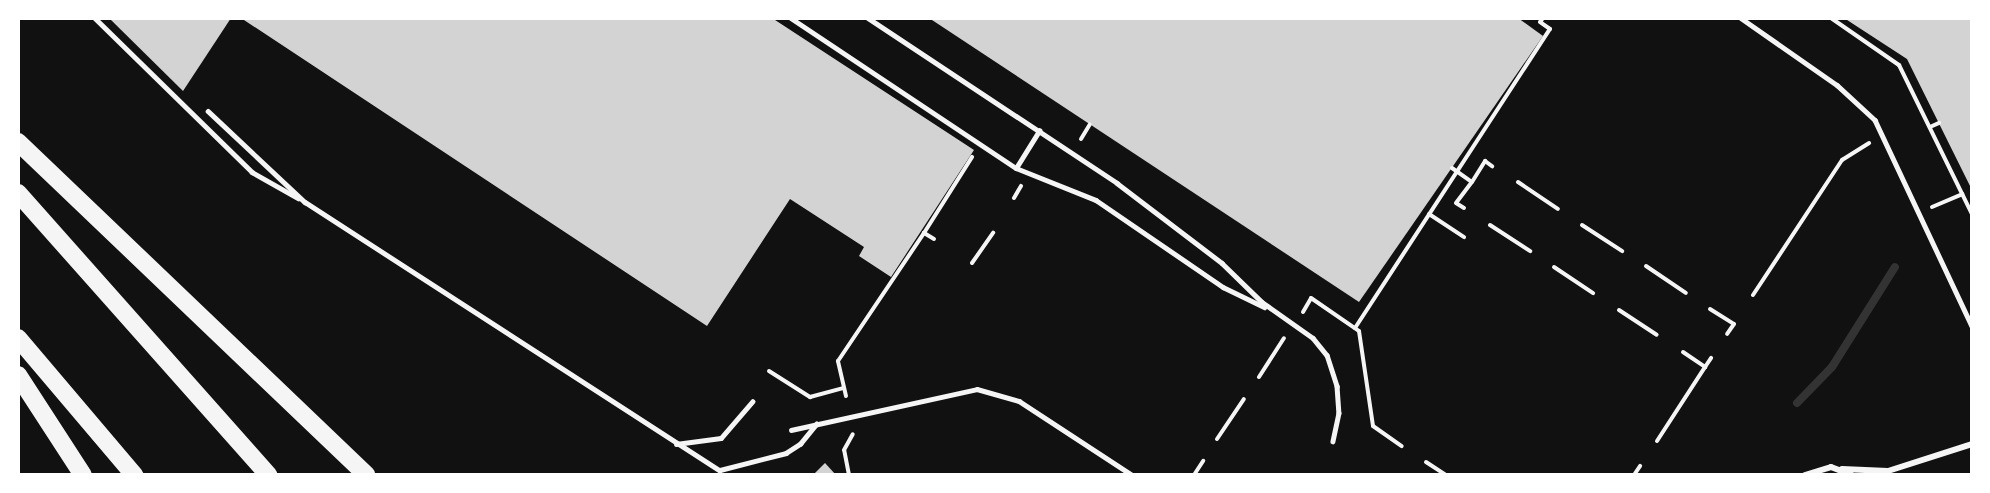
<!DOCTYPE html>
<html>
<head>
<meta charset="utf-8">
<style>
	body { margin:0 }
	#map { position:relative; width:1990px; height:493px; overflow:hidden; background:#111; font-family:Rubik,sans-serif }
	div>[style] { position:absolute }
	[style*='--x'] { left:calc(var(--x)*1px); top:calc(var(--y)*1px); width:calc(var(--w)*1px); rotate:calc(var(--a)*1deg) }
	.stream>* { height:8px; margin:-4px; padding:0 4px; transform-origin:4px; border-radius:4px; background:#333 }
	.building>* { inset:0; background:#d3d3d3 }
	.path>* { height:4px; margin:-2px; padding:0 2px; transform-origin:2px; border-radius:2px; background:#f5f5f5 }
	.service>* { height:4.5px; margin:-2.25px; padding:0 2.25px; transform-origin:2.25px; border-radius:2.25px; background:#f5f5f5 }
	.minor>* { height:6px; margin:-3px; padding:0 3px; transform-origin:3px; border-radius:3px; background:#f5f5f5 }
	.motorway>* { height:18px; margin:-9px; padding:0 9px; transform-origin:9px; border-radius:9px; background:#f5f5f5 }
	span { translate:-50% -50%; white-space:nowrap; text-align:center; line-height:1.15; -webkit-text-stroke:5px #fff; paint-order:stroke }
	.frame { position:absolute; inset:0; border:20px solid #fff; pointer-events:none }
</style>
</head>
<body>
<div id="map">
	<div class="stream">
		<i style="--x:1797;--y:403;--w:50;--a:-45.8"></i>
		<i style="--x:1832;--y:367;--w:118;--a:-57.8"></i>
	</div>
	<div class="building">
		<i style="clip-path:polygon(109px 18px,231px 18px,183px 91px)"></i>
		<i style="clip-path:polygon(241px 18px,772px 18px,974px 150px,891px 277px,859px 256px,864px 247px,790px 199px,707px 326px)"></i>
		<i style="clip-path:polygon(929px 18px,1518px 18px,1543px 36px,1359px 302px)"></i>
		<i style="clip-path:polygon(1844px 18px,1972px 18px,1972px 190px,1907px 59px)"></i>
		<i style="clip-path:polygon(825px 463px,836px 475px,813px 475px)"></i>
	</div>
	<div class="path">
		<i style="--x:1831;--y:18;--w:83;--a:34.7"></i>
		<i style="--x:1899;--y:65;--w:166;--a:63.9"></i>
		<i style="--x:1930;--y:127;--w:10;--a:-24"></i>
		<i style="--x:1081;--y:139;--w:17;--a:-59"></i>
		<i style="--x:1452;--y:168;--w:24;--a:35"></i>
		<i style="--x:1472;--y:182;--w:25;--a:-58"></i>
		<i style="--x:1485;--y:161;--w:9;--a:36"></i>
		<i style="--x:1518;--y:182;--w:48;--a:34"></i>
		<i style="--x:1014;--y:198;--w:14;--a:-60"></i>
		<i style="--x:1932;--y:207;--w:33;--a:-23"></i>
		<i style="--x:1464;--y:208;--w:9;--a:-148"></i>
		<i style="--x:1456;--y:203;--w:26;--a:-53"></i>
		<i style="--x:1429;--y:214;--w:42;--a:33.3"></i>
		<i style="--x:1490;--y:225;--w:48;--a:33"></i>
		<i style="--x:1582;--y:225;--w:48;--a:33"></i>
		<i style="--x:934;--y:239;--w:12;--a:-149"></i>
		<i style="--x:924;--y:233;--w:90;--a:-57.7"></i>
		<i style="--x:972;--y:263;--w:37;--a:-55"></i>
		<i style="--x:1646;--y:266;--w:48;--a:34"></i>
		<i style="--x:1554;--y:267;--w:47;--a:33.7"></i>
		<i style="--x:1753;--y:295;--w:162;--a:-56.6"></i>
		<i style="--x:1842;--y:160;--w:32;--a:-32"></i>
		<i style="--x:1710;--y:309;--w:28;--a:32"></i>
		<i style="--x:1734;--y:324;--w:12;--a:125"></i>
		<i style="--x:1619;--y:310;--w:45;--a:33.3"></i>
		<i style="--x:1303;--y:312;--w:16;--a:-60"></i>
		<i style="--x:1311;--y:298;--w:58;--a:34.5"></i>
		<i style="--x:1359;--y:331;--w:96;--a:81.6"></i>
		<i style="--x:1373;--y:426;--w:35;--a:35"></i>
		<i style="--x:1355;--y:328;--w:357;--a:-56.9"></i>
		<i style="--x:1550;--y:29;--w:12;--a:-145"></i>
		<i style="--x:1540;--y:22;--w:5;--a:-53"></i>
		<i style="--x:1683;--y:352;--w:27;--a:34"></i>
		<i style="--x:1705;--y:367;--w:11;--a:-56"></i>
		<i style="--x:769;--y:371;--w:49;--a:32.4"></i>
		<i style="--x:810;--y:397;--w:35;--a:-15"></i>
		<i style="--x:1259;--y:377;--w:46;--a:-57.3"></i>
		<i style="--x:846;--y:396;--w:36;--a:-103"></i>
		<i style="--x:838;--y:361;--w:154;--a:-56.1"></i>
		<i style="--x:1217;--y:439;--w:48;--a:-56"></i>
		<i style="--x:1657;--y:441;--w:88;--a:-57"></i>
		<i style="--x:1426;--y:462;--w:24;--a:33"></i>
		<i style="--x:849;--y:475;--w:25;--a:-101"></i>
		<i style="--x:844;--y:450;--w:18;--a:-61"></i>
		<i style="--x:1194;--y:475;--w:17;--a:-57"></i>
		<i style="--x:1634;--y:475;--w:11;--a:-56"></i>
	</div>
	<div class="service">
		<i style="--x:95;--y:18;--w:220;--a:44.4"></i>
		<i style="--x:252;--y:172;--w:53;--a:29.5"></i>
		<i style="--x:791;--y:18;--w:270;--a:33.7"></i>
		<i style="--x:1016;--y:168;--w:86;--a:21.8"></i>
		<i style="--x:1096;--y:200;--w:154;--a:34.4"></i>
		<i style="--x:1223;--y:287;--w:46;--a:26"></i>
		<i style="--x:868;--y:18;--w:299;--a:33.5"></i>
		<i style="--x:1117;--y:183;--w:132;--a:37.3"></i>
		<i style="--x:1222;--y:263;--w:56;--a:44.3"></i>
		<i style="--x:1262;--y:302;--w:62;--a:35.2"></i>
		<i style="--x:1313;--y:338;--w:22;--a:51"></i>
		<i style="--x:1327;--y:355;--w:33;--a:72"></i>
		<i style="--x:1337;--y:386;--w:27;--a:86"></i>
		<i style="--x:1339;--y:413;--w:29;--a:102"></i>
		<i style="--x:1741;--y:18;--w:117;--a:34.9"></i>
		<i style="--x:1837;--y:85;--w:52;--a:42.6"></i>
		<i style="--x:1875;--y:120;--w:228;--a:64.8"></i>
		<i style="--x:208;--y:111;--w:133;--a:43.2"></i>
		<i style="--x:305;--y:202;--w:494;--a:32.9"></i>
		<i style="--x:720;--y:470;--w:68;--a:-14.4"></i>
		<i style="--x:786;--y:453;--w:17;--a:-33"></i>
		<i style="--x:800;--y:444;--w:26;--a:-51"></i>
		<i style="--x:1016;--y:168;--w:44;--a:-58.1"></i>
		<i style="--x:791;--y:430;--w:190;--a:-12.4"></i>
		<i style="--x:977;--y:389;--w:44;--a:15.9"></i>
		<i style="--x:1019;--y:401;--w:135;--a:33.2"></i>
		<i style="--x:676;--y:444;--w:45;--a:-7.6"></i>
		<i style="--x:721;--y:438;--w:48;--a:-49.3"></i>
	</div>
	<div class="minor">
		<i style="--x:1842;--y:469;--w:46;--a:2.5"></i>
		<i style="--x:1888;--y:471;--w:88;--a:-17.8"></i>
		<i style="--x:1805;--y:475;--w:27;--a:-17"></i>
		<i style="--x:1831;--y:467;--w:22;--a:21"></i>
	</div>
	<div class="motorway">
		<i style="--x:18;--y:142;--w:482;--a:43.7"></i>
		<i style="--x:18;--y:193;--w:377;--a:48.4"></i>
		<i style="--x:18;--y:338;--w:180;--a:49.7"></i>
		<i style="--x:18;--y:375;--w:119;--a:57"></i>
	</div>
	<div class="frame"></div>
</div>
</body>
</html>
